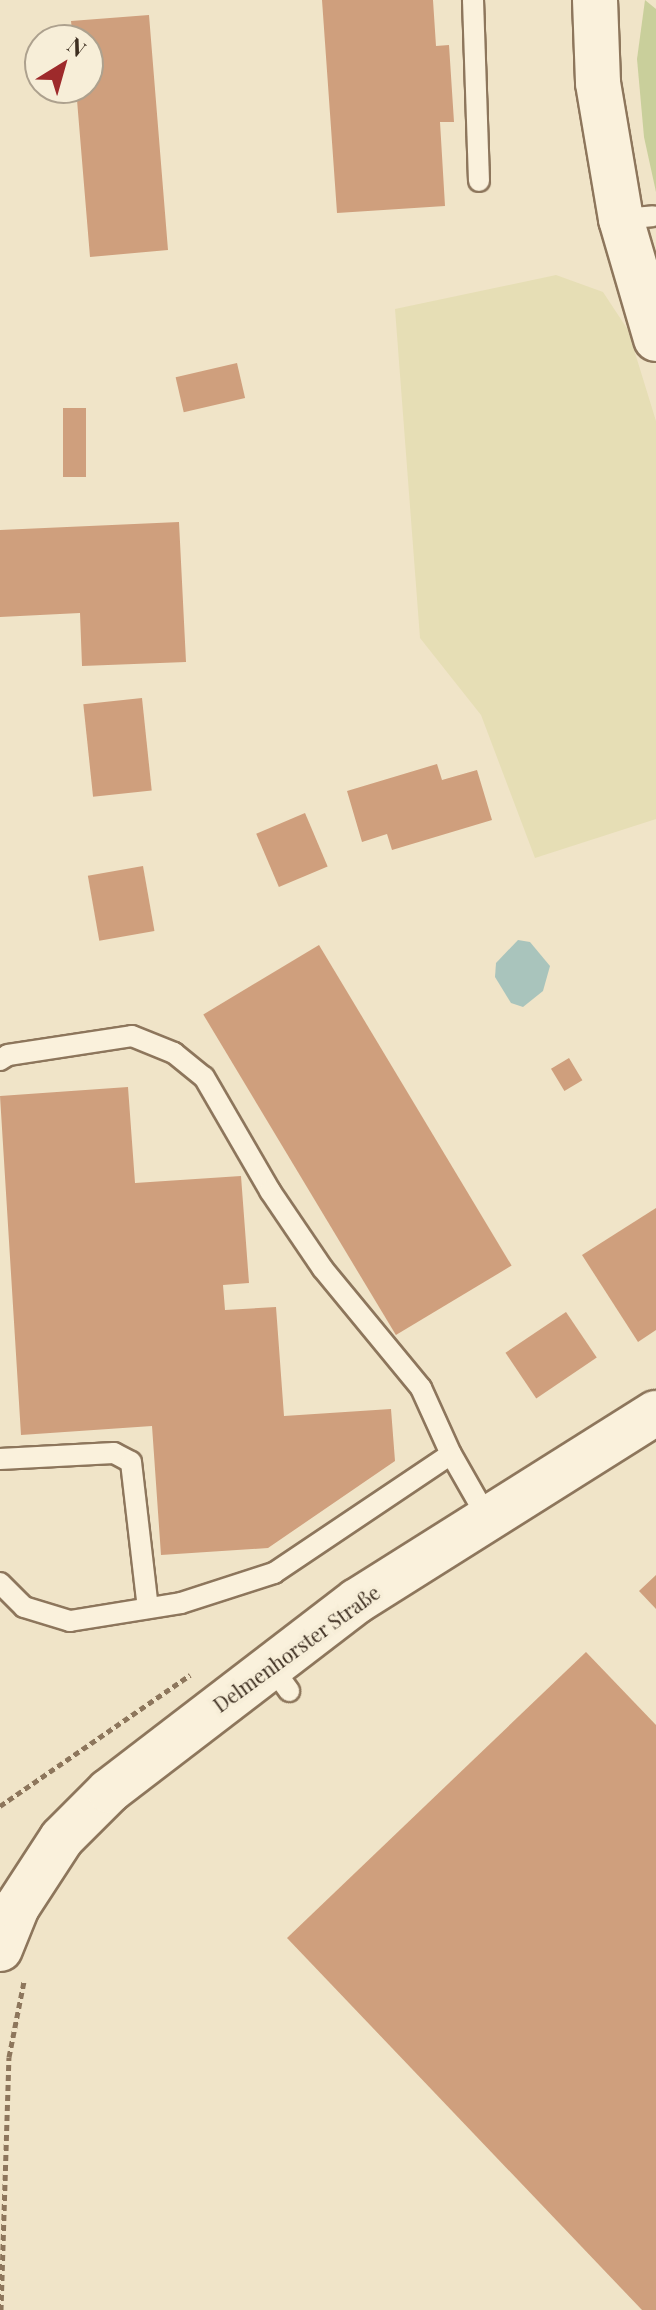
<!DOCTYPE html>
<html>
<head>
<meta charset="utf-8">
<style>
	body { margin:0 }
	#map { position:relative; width:656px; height:2310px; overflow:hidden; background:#f0e4c8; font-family:"Playfair Display",serif }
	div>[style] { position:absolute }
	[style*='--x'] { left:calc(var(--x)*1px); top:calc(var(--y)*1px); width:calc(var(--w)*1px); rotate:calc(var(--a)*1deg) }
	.farmland>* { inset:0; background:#e6deb5 }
	.green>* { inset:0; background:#c9cf9b }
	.water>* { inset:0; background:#a9c4bc }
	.building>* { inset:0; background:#cf9f7d; transform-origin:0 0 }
	.path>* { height:5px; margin-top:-2.5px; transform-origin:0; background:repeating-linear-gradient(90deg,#8d765c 0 6px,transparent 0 10px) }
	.roads { filter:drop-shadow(2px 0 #8d765c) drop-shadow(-2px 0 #8d765c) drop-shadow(0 2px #8d765c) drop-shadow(0 -2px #8d765c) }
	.service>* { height:20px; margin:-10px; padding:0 10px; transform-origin:10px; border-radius:10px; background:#faf1dc }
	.tertiary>* { height:44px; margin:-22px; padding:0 22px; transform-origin:22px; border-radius:22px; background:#faf1dc }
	span { translate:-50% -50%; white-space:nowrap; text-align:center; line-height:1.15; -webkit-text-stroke:7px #f7eed8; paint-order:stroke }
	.street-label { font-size:20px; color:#3d2e20 }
	.north { position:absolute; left:24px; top:24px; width:80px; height:80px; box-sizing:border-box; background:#f7eed8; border:2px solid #ada18e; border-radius:50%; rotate:37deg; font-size:22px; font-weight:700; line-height:32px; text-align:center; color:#3d2e20 }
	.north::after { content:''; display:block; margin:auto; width:28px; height:36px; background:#9e2a2b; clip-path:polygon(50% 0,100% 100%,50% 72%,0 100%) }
</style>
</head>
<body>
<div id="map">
	<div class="farmland">
		<i style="clip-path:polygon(556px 275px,603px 292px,628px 330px,656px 421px,656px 819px,535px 858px,481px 715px,420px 638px,395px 309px)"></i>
	</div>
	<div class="green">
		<i style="clip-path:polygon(645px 0,656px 9px,656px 192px,644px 137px,637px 59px)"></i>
	</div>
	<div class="water">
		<i style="clip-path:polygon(518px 940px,530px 942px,550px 966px,543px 991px,523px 1007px,511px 1003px,495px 977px,496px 963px)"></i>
	</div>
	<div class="building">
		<i style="clip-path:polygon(322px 0,433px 0,436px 46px,449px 45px,454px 122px,440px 122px,445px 206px,337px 213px)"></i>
		<i style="clip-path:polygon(149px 15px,168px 250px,90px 257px,76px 88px,88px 88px,88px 40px,73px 40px,71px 21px)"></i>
		<i style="left:237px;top:363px;width:36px;height:63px;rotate:77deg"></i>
		<i style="left:63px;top:408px;width:23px;height:69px"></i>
		<i style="clip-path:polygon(179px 522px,186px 662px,82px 666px,80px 613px,0 617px,0 530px)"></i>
		<i style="left:142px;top:698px;width:93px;height:59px;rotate:84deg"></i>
		<i style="clip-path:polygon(437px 764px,442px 780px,477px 770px,492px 820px,392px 850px,387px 834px,362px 842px,347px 791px)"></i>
		<i style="left:305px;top:813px;width:58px;height:53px;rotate:67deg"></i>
		<i style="left:143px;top:866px;width:66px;height:56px;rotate:80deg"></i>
		<i style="left:319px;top:945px;width:374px;height:135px;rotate:59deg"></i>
		<i style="left:569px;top:1058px;width:26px;height:21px;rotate:59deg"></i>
		<i style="clip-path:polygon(128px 1087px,135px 1183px,241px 1176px,249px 1283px,223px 1285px,225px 1310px,276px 1307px,284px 1416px,391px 1409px,395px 1461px,268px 1548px,161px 1555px,152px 1426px,21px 1435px,0 1096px)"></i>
		<i style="clip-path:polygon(656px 1208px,656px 1330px,638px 1342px,582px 1255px)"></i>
		<i style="left:566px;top:1312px;width:55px;height:73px;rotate:56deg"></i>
		<i style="clip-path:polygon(656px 1575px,656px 1609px,639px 1591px)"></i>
		<i style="clip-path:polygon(586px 1652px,656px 1725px,656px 2310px,642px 2310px,287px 1938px)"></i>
	</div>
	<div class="path">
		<i style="--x:0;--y:1806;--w:231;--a:-34.6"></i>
		<i style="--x:1;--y:2310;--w:253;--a:-88.2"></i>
		<i style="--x:9;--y:2057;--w:77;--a:-78.8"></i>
	</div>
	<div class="roads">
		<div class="service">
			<i style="--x:473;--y:0;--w:181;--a:88.1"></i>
			<i style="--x:621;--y:219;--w:32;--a:-5"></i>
			<i style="--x:0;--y:1060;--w:9;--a:-32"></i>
			<i style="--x:8;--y:1055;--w:125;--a:-8.7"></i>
			<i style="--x:132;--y:1036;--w:45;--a:22"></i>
			<i style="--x:174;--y:1053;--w:38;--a:39"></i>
			<i style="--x:204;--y:1077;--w:132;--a:59.9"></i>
			<i style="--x:270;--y:1191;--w:94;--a:55.8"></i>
			<i style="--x:323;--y:1269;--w:154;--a:50.5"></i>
			<i style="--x:421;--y:1388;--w:72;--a:65.6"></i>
			<i style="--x:0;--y:1459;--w:114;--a:-3"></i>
			<i style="--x:114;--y:1453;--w:19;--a:28"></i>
			<i style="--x:131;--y:1462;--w:147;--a:83.4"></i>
			<i style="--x:0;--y:1583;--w:34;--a:45"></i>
			<i style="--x:24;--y:1607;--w:48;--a:16.9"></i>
			<i style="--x:70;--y:1621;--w:112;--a:-9.2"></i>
			<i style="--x:181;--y:1603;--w:98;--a:-17.9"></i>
			<i style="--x:274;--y:1573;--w:213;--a:-33.9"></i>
			<i style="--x:451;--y:1454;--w:73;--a:60.3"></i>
			<i style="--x:271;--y:1666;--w:31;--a:54"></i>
		</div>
		<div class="tertiary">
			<i style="--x:595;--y:0;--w:83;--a:87.9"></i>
			<i style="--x:598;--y:83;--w:138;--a:80.4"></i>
			<i style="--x:621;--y:219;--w:125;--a:73.7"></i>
			<i style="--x:0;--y:1949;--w:45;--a:-68"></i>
			<i style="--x:17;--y:1907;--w:82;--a:-56.9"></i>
			<i style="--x:62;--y:1838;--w:66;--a:-45"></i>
			<i style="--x:109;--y:1791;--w:312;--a:-37.5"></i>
			<i style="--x:357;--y:1601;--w:353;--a:-32.2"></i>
		</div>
	</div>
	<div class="street-label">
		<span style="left:296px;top:1648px;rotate:-36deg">Delmenhorster Straße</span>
	</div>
	<div class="north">N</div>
</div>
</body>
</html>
